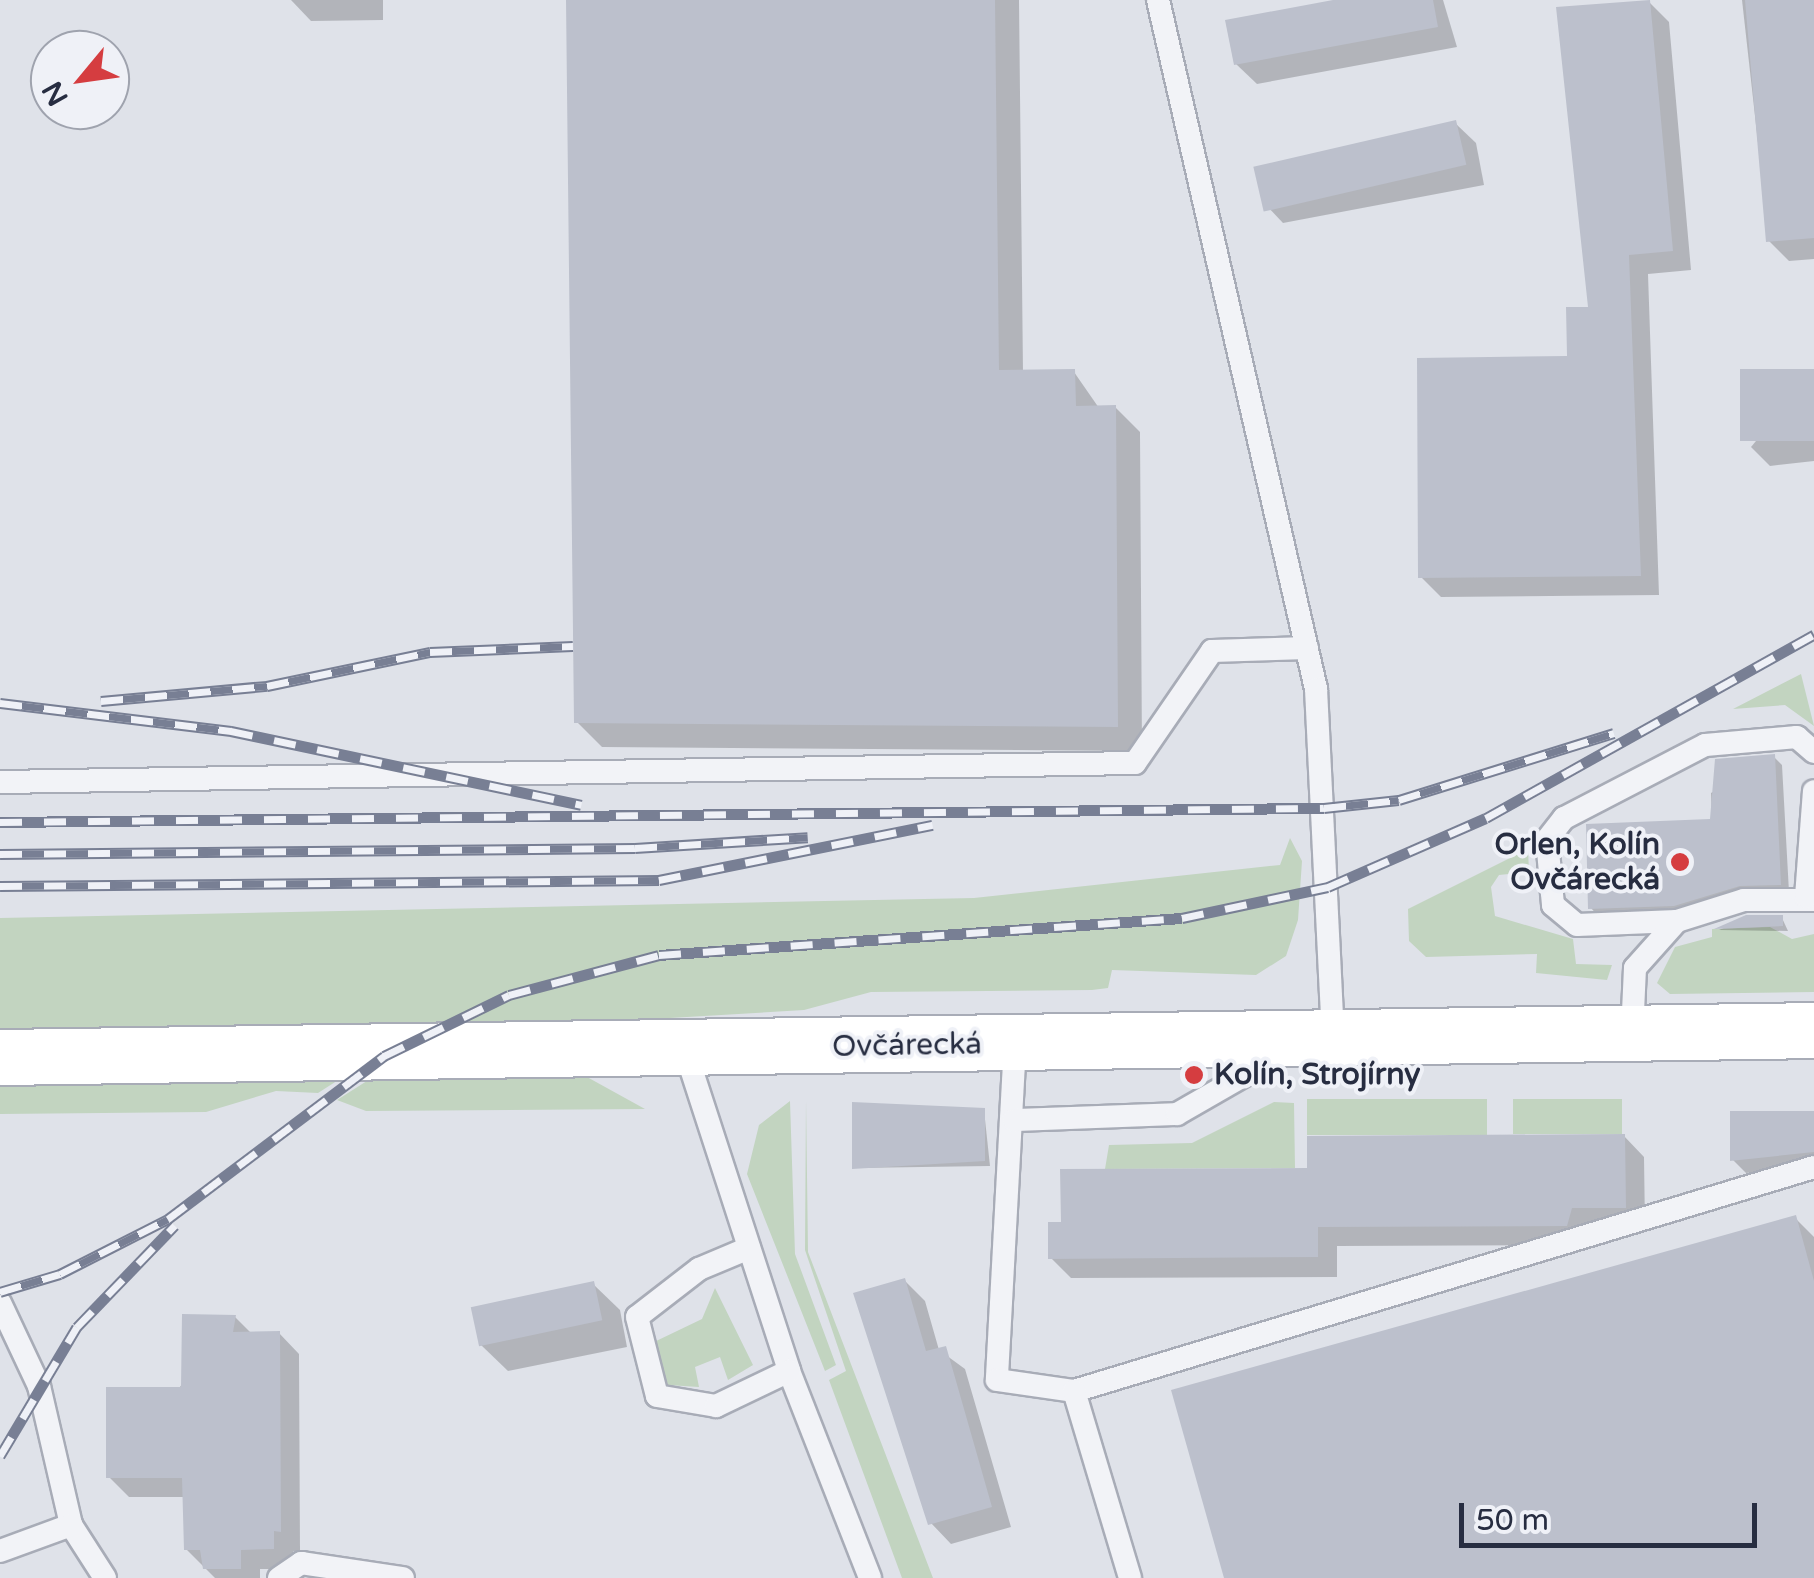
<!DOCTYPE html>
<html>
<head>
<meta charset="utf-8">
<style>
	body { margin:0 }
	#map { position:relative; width:1814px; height:1578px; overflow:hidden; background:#dfe2e9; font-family:"Varela Round",sans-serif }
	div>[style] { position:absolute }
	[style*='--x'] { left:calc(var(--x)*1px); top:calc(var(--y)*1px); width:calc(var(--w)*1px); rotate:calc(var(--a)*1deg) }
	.green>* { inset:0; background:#c2d4c0; transform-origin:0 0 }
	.shadow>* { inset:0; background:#0003 }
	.building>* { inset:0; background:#bcc0cc; transform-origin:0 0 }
	.roads { filter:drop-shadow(2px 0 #a8acb7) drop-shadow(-2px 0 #a8acb7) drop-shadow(0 2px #a8acb7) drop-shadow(0 -2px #a8acb7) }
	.service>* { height:22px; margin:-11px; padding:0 11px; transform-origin:11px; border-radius:11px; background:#f2f3f7 }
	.secondary>* { height:55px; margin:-27.5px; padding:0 27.5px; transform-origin:27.5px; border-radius:27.5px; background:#fff }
	.rail>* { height:11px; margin-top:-5.5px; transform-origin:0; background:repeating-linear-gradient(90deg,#eff1f7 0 22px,#787f94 0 44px); box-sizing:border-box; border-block:2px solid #787f94 }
	.dots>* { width:28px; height:28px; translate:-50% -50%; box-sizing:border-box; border:5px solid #eff1f7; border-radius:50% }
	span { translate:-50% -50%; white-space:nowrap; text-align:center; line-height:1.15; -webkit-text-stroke:8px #eff1f7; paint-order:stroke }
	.poi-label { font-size:30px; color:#272d41; font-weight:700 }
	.right { translate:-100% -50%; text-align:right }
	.left { translate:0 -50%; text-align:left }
	.street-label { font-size:30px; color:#272d41 }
	.north { position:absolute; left:30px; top:30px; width:100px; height:100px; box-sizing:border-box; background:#eff1f7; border:2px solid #9fa3ae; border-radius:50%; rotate:241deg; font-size:28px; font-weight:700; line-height:40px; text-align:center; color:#272d41 }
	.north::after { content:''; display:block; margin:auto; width:35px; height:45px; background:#d53d40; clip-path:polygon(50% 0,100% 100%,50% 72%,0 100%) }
	.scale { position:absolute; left:1459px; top:1503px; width:298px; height:45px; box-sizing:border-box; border:5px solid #272d41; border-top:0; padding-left:12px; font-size:30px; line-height:35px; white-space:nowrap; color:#272d41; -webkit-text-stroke:8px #eff1f7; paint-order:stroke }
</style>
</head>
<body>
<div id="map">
	<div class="green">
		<i style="clip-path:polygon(1801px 674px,1814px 726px,1785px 705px,1733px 709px)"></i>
		<i style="clip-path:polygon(1290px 838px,1302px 861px,1298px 920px,1286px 956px,1256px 975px,1112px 970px,1108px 988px,1092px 990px,871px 992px,804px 1010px,586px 1023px,0 1032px,0 918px,974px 898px,1280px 865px)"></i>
		<i style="clip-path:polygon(1528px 849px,1529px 872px,1499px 875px,1491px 887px,1495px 916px,1573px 939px,1576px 964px,1612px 965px,1607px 980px,1536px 973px,1537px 954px,1426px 957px,1409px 941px,1408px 909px)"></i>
		<i style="clip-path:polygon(1770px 927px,1792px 939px,1814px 934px,1814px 992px,1670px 994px,1657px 983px,1675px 947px,1712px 937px,1712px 929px)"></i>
		<i style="clip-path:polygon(343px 1077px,318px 1093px,276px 1091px,206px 1112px,0 1114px,0 1081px)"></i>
		<i style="clip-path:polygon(587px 1077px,645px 1109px,366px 1111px,337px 1100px,370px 1079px)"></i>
		<i style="clip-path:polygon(806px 1099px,808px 1252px,933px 1578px,902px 1578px,829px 1380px,846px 1371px,805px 1250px)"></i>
		<i style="left:1487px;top:1099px;width:36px;height:180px;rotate:90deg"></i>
		<i style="left:1513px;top:1099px;width:109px;height:35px"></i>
		<i style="clip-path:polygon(790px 1101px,795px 1254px,836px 1365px,825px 1371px,747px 1174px,759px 1125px)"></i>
		<i style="clip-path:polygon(1274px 1102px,1294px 1103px,1295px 1168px,1105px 1169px,1109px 1145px,1192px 1143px)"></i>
		<i style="clip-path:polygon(715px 1288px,753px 1365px,728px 1380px,720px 1357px,695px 1367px,699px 1387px,668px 1385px,652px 1343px,702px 1319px)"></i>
	</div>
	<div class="shadow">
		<i style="clip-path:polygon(291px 0,383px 0,383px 20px,311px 21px)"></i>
		<i style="clip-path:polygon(568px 0,1019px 0,1023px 372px,1074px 372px,1099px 408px,1115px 407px,1140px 432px,1142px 751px,602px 747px,577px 722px)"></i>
		<i style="clip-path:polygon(1347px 0,1443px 0,1457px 47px,1257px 84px,1236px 64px)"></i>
		<i style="clip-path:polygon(1742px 0,1814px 0,1814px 259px,1789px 261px,1769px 241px)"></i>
		<i style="clip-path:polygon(1649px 2px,1669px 22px,1691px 270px,1648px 274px,1659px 595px,1441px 597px,1421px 577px,1570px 358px,1591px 309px)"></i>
		<i style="clip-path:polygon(1455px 123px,1476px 143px,1484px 185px,1283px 223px,1263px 202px)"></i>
		<i style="clip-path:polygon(1814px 371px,1814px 461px,1770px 466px,1751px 447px)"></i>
		<i style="clip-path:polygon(1774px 757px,1782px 765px,1789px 892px,1684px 914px,1599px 917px,1591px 908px,1712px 821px,1711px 793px)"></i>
		<i style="clip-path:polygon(1747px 918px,1782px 918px,1788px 931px,1719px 930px)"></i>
		<i style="clip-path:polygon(984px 1110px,990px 1166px,855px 1168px)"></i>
		<i style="clip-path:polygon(1814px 1114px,1814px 1166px,1746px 1173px,1733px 1160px)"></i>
		<i style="clip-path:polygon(1624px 1136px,1644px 1157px,1645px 1227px,1587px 1245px,1337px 1246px,1337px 1277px,1071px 1278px,1051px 1258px,1064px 1224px,1310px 1170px)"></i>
		<i style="clip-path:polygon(1795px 1218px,1814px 1237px,1814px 1578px,1224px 1578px)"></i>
		<i style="clip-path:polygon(905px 1281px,925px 1301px,939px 1350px,965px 1369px,1011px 1527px,951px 1544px,931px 1523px)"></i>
		<i style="clip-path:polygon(593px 1284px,620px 1310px,627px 1347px,508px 1371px,481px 1345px)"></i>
		<i style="clip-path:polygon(235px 1317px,252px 1334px,279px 1333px,299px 1354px,300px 1551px,293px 1551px,293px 1569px,260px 1569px,260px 1578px,215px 1578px,186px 1549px,185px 1497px,129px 1497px,109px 1477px)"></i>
	</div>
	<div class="building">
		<i style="clip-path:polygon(566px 0,995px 0,999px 370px,1075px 369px,1076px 406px,1116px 405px,1118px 727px,574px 723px)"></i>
		<i style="clip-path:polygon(1333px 0,1433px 0,1438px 27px,1234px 65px,1225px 20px)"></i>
		<i style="clip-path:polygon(1650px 0,1673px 251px,1629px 255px,1641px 576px,1418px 578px,1417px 358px,1567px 356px,1566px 307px,1588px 307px,1556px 7px)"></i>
		<i style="clip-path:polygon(1745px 0,1814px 0,1814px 238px,1766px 242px)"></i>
		<i style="left:1456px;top:120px;width:46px;height:208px;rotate:77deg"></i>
		<i style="left:1814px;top:369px;width:72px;height:74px;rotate:90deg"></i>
		<i style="clip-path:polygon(1775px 754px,1781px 885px,1740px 886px,1674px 906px,1588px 909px,1586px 824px,1710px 819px,1715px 759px)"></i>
		<i style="clip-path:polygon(1746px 915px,1783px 915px,1783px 926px,1714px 929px)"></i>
		<i style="clip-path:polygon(852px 1102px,985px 1108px,985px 1161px,852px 1169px)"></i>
		<i style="clip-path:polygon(1730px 1111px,1814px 1111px,1814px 1152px,1730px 1161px)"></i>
		<i style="clip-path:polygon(1625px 1134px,1626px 1208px,1572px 1208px,1567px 1226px,1318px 1227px,1318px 1257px,1048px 1259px,1048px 1222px,1061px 1222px,1060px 1169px,1307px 1168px,1307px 1136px)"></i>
		<i style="clip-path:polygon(1796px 1215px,1814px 1281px,1814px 1578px,1224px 1578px,1171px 1390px)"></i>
		<i style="clip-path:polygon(905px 1278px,926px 1351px,946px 1346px,992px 1507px,928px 1525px,853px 1293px)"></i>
		<i style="left:594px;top:1281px;width:40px;height:126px;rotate:78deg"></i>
		<i style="clip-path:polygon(182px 1314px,236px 1315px,233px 1332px,280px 1331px,281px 1532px,274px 1531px,274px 1549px,241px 1550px,241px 1569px,203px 1569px,200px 1550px,184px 1550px,182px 1478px,106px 1478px,106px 1387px,181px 1387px)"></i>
	</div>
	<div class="roads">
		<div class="service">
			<i style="--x:1158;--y:0;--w:707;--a:77.08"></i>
			<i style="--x:1316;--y:689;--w:349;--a:87.2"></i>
			<i style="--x:1814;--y:752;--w:23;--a:-139"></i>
			<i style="--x:1797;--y:737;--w:92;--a:175"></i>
			<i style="--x:1705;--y:745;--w:159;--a:152.6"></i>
			<i style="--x:1564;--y:818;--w:28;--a:128"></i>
			<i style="--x:1547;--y:840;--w:65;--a:84.7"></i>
			<i style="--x:1553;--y:905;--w:31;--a:40"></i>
			<i style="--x:1577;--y:925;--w:100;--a:-2.3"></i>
			<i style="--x:1677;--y:921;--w:70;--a:-17.4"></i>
			<i style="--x:1744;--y:900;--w:70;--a:0"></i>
			<i style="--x:0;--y:782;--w:1135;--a:-0.96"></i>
			<i style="--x:1135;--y:763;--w:136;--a:-55.5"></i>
			<i style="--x:1212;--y:651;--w:95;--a:-1.8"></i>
			<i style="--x:1806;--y:897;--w:106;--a:-85.7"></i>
			<i style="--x:1632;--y:1034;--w:66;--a:-87.4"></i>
			<i style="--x:1635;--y:968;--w:63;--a:-48.2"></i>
			<i style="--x:1015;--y:1044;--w:336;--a:93.1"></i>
			<i style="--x:997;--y:1380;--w:78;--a:8.1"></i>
			<i style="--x:1074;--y:1391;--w:773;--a:-16.84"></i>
			<i style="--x:685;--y:1050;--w:337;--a:72"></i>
			<i style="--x:789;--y:1371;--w:222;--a:68.6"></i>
			<i style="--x:1014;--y:1120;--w:163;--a:-2.1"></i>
			<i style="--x:1177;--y:1114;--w:133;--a:-29.9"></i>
			<i style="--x:749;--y:1248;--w:54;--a:157.2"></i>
			<i style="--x:699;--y:1269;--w:78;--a:142.3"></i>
			<i style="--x:637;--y:1317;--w:81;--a:75.8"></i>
			<i style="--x:657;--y:1396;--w:60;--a:9.6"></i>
			<i style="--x:716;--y:1406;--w:81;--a:-25.6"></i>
			<i style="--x:0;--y:1303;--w:92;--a:64.8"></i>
			<i style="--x:39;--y:1386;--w:143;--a:77"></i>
			<i style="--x:71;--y:1525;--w:63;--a:57.3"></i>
			<i style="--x:1074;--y:1391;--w:195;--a:73.3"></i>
			<i style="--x:0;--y:1551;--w:76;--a:-20.1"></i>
			<i style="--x:279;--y:1578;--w:27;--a:-34"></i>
			<i style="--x:301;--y:1563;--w:103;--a:8.4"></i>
		</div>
		<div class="secondary">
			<i style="--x:0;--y:1057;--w:1814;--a:-0.85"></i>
		</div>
	</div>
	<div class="rail">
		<i style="--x:101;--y:701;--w:167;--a:-5.2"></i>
		<i style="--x:267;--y:686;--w:167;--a:-11.8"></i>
		<i style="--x:430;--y:652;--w:143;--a:-2.4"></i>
		<i style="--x:0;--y:703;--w:233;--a:6.9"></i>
		<i style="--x:231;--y:731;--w:358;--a:11.9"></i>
		<i style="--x:0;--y:822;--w:1324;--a:-0.61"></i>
		<i style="--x:1324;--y:808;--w:75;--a:-6.1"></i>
		<i style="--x:1399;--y:800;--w:225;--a:-17.3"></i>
		<i style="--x:0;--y:854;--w:635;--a:-0.54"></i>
		<i style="--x:635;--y:848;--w:173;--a:-3.6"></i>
		<i style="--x:0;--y:886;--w:659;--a:-0.52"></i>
		<i style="--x:659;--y:880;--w:279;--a:-11.4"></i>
		<i style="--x:0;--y:1292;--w:63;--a:-16.7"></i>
		<i style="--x:60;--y:1274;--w:121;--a:-27"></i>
		<i style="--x:168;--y:1219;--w:271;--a:-37"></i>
		<i style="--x:384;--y:1056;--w:139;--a:-26"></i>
		<i style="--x:509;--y:995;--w:155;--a:-14.9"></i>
		<i style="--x:659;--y:955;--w:524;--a:-4.05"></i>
		<i style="--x:1182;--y:918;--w:149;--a:-12"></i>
		<i style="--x:1328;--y:887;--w:172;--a:-23.6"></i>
		<i style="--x:1486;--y:818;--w:376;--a:-29.2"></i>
		<i style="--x:0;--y:1456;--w:150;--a:-59.2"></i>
		<i style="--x:77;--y:1327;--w:141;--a:-46.1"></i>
	</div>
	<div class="dots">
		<i style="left:1680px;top:862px;background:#d53d40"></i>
		<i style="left:1194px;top:1075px;background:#d53d40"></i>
	</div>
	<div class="poi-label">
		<span class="right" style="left:1660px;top:862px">Orlen, Kolín<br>Ovčárecká</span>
		<span class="left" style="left:1214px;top:1075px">Kolín, Strojírny</span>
	</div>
	<div class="street-label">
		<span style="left:907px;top:1046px;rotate:-1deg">Ovčárecká</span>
	</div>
	<div class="north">N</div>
	<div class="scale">50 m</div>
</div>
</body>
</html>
